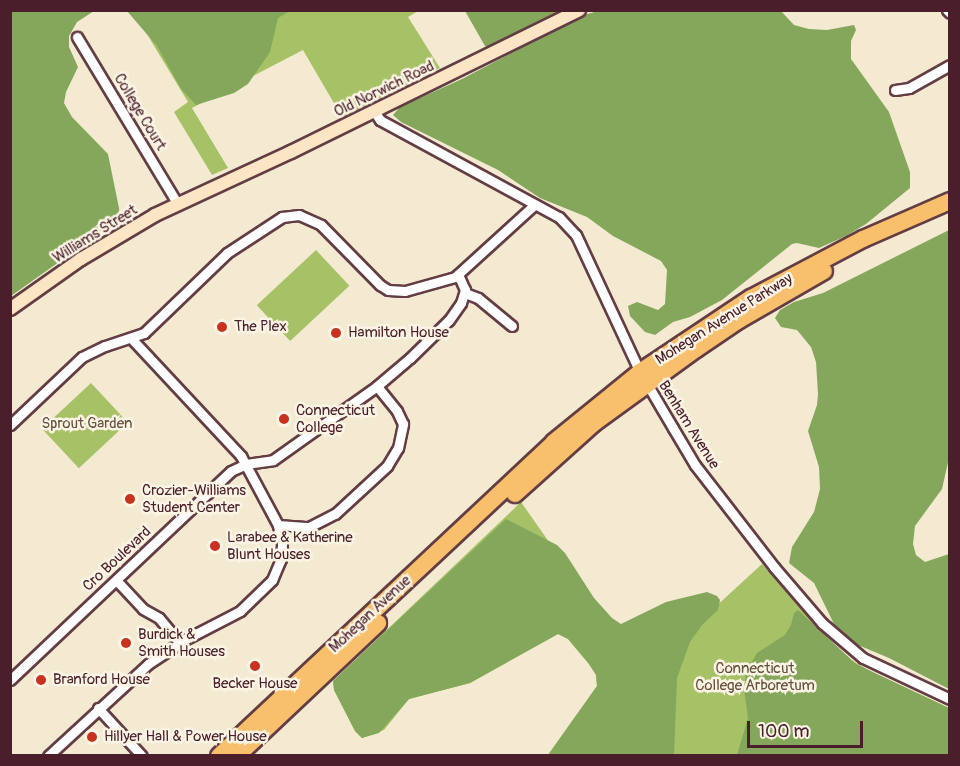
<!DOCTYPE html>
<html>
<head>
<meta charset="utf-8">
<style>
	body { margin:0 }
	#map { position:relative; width:960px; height:766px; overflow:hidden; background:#f4ead2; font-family:Pangolin,sans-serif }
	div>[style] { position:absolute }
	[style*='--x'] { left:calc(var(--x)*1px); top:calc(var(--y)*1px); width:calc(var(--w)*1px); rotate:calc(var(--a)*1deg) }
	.green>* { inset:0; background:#a7c167; transform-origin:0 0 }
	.forest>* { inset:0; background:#85a75c }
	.roads { filter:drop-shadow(2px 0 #643d44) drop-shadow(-2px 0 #643d44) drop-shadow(0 2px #643d44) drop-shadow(0 -2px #643d44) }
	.street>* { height:9px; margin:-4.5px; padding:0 4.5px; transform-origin:4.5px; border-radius:4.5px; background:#fff }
	.secondary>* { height:12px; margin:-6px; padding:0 6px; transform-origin:6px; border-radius:6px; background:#fce5c4 }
	.highway>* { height:16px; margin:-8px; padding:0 8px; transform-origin:8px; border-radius:8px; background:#f8bf6c }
	.dots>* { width:16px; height:16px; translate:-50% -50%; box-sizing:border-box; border:3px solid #fcf5e5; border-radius:50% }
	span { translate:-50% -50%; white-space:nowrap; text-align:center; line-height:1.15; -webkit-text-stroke:5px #fcf5e5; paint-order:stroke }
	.street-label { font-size:15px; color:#4a1f2b }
	.poi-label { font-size:15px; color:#4a1f2b }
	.left { translate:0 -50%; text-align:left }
	.park-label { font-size:15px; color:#66503d }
	.frame { position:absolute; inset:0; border:12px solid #4a1f2b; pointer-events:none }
	.scale { position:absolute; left:747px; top:721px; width:116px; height:27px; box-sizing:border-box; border:3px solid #4a1f2b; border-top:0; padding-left:8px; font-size:18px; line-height:21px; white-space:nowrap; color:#4a1f2b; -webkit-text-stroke:4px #fcf5e5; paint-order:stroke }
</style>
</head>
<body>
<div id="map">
	<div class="green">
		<i style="clip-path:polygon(133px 11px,418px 11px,408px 17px,440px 68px,342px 117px,303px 50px,192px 108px,228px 168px,212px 175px,174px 112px,188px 102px)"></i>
		<i style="left:316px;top:250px;width:49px;height:81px;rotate:47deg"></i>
		<i style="left:91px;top:383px;width:54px;height:67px;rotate:47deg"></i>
		<i style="clip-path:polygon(521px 502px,638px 669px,713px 609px,762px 564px,843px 655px,880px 677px,949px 708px,949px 755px,548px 755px,597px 686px,596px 675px,589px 664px,568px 639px,558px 634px,470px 683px,409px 699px,384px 730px,362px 738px,355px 731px,334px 690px,333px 681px)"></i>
	</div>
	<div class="forest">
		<i style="clip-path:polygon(11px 10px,94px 11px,77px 22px,69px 36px,69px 47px,78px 67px,66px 92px,64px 103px,72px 117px,108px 154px,121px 218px,11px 296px)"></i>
		<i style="clip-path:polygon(127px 11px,290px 11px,278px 18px,270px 52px,248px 84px,234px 93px,196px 105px,181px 89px,157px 46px)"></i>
		<i style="clip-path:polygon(465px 11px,558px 11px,490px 47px,485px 46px)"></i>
		<i style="clip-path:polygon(598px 11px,781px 11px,794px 25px,809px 29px,827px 30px,854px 25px,856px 30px,851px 41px,851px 59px,889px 112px,910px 172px,910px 188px,866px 224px,846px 236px,819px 248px,797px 243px,792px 244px,722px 300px,690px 317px,673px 322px,655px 335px,645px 332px,630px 316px,628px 306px,637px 302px,658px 310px,665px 304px,667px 270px,661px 261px,613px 236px,587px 217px,540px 198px,498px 170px,401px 122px,393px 115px,400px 107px,462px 79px,584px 15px)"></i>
		<i style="clip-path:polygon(949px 230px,949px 458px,942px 489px,915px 526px,913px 544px,916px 555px,925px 562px,949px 554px,949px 689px,889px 658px,858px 645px,834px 624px,814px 583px,789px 563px,792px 547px,814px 512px,820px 489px,819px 467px,808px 431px,817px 405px,818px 394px,816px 362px,811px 347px,797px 330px,781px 327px,775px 318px,780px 310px,794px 302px,823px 293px)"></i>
		<i style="clip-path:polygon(506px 519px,557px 545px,565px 553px,594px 598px,612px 618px,621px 624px,666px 602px,707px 592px,717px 596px,720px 600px,718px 610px,702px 625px,690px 642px,677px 678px,674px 755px,548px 755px,597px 686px,596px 675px,589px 664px,568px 639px,558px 634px,470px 683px,409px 699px,379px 733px,362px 738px,355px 731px,334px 690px,333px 681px)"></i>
		<i style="clip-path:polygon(798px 610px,856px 664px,949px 708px,949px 755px,737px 755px,748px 718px,744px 689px,746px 672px,757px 653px,785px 635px,791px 625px,794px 613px)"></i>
	</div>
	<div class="roads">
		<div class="street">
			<i style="--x:947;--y:10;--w:4;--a:45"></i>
			<i style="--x:77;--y:37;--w:194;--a:58.9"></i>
			<i style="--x:895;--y:90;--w:14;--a:-8"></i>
			<i style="--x:909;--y:88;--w:47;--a:-29.3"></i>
			<i style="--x:374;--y:111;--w:11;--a:56"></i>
			<i style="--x:380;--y:120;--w:204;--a:28.5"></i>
			<i style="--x:559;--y:217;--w:25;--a:47"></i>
			<i style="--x:576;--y:235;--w:151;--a:65"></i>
			<i style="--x:640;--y:372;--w:65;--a:59.5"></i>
			<i style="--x:673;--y:428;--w:43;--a:59.3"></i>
			<i style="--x:695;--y:465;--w:129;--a:52.2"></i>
			<i style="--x:774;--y:567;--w:74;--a:49.4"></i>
			<i style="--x:822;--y:623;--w:54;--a:40.5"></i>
			<i style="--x:863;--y:658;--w:96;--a:25.2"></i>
			<i style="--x:465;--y:293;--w:14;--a:21"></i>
			<i style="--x:478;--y:298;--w:44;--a:39.5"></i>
			<i style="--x:10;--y:425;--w:99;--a:-43.4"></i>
			<i style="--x:82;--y:357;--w:25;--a:-26"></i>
			<i style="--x:105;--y:346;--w:41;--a:-18.4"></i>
			<i style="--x:144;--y:333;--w:115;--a:-43.9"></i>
			<i style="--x:227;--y:253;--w:66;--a:-33.2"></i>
			<i style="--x:282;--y:217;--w:17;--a:-7"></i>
			<i style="--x:299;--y:215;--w:24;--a:24"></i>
			<i style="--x:321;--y:225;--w:84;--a:45.5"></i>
			<i style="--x:380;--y:285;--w:9;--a:32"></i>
			<i style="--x:388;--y:290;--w:17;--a:3"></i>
			<i style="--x:405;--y:291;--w:52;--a:-15.6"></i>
			<i style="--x:455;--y:277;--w:107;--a:-42.3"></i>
			<i style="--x:278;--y:525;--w:31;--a:4"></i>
			<i style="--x:309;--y:527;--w:29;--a:-27"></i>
			<i style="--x:335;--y:514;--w:71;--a:-42.7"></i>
			<i style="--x:387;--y:466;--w:21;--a:-59"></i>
			<i style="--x:398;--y:448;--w:25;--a:-78"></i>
			<i style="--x:403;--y:424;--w:14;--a:-115"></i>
			<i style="--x:397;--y:411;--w:32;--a:-129"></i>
			<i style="--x:117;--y:581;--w:38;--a:47"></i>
			<i style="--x:143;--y:609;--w:18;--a:29"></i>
			<i style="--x:159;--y:618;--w:33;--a:50"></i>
			<i style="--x:10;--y:680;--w:304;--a:-43.4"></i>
			<i style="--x:231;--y:471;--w:17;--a:-25"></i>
			<i style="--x:246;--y:464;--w:27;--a:-8"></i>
			<i style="--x:273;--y:460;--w:128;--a:-35.4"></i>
			<i style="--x:377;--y:386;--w:43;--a:-40.3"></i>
			<i style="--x:410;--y:358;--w:54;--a:-44.3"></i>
			<i style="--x:449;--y:320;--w:21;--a:-55"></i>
			<i style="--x:461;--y:303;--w:14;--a:-73"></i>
			<i style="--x:465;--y:290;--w:17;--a:-114"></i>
			<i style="--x:98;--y:708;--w:65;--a:47.5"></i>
			<i style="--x:48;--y:756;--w:136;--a:-42.6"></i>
			<i style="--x:148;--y:664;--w:45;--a:-33.3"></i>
			<i style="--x:186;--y:639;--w:61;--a:-27.4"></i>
			<i style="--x:240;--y:611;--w:45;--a:-44.1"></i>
			<i style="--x:272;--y:580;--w:23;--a:-67"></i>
			<i style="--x:281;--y:559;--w:16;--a:-86"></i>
			<i style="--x:282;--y:543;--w:18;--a:-103"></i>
			<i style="--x:278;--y:525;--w:78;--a:-118.2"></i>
			<i style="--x:241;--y:456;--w:161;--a:-133"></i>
		</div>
		<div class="secondary">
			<i style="--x:10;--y:309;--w:87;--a:-35.2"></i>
			<i style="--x:81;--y:259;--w:86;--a:-30.7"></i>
			<i style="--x:155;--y:215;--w:150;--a:-24.9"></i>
			<i style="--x:291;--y:152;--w:321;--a:-26.2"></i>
		</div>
		<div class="highway">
			<i style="--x:515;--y:494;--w:106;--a:-41.9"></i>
			<i style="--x:594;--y:423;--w:126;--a:-36"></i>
			<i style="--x:696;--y:349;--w:52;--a:-34"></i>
			<i style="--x:739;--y:320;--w:98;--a:-30"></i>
			<i style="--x:219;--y:756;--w:459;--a:-43.1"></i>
			<i style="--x:554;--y:442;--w:111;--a:-39.1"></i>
			<i style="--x:640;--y:372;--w:133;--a:-33.7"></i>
			<i style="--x:751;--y:298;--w:127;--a:-27.8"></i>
			<i style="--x:863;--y:239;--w:95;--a:-23.6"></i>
			<i style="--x:237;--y:756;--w:194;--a:-43.3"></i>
		</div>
	</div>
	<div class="dots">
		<i style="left:222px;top:327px;background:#c8321e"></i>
		<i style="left:336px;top:333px;background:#c8321e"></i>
		<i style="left:284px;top:419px;background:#c8321e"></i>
		<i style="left:130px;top:499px;background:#c8321e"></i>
		<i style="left:215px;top:546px;background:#c8321e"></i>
		<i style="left:126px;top:643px;background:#c8321e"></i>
		<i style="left:255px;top:666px;background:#c8321e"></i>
		<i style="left:41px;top:680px;background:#c8321e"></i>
		<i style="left:92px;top:737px;background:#c8321e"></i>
	</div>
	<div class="street-label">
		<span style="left:384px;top:89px;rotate:-26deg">Old Norwich Road</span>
		<span style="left:140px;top:112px;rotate:59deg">College Court</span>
		<span style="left:95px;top:234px;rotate:-32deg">Williams Street</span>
		<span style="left:724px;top:319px;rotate:-32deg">Mohegan Avenue Parkway</span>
		<span style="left:689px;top:425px;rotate:58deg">Benham Avenue</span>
		<span style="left:117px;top:559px;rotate:-43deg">Cro Boulevard</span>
		<span style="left:370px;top:614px;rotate:-43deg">Mohegan Avenue</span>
	</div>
	<div class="poi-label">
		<span class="left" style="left:234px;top:327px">The Plex</span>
		<span class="left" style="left:348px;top:333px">Hamilton House</span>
		<span class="left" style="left:296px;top:419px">Connecticut<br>College</span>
		<span class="left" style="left:142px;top:499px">Crozier-Williams<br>Student Center</span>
		<span class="left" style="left:227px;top:546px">Larabee &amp; Katherine<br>Blunt Houses</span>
		<span class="left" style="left:138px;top:643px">Burdick &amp;<br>Smith Houses</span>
		<span class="left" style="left:53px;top:680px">Branford House</span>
		<span style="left:255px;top:684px">Becker House</span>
		<span class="left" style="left:104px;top:737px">Hillyer Hall &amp; Power House</span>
	</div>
	<div class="park-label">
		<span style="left:87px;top:424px">Sprout Garden</span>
		<span style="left:755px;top:677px">Connecticut<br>College Arboretum</span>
	</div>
	<div class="frame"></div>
	<div class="scale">100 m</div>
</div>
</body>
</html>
